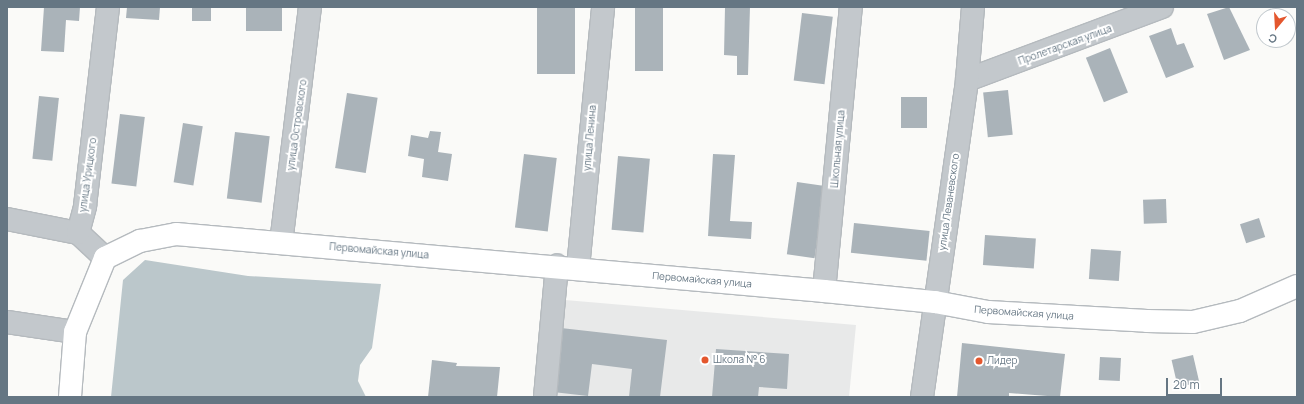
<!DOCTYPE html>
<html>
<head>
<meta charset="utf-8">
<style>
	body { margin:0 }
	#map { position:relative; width:1304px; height:404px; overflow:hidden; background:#fafaf8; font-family:Manrope,sans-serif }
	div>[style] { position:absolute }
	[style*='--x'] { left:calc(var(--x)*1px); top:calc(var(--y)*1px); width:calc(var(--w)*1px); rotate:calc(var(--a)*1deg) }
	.built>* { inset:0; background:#e8e9e9 }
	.water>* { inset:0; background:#bbc7cb }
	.building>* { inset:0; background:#aab3b9; transform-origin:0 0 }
	.roads { filter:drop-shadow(1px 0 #b5babe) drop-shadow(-1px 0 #b5babe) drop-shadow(0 1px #b5babe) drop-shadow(0 -1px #b5babe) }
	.minor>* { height:22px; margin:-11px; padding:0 11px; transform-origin:11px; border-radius:11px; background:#c3c8cc }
	.major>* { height:22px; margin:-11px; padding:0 11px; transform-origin:11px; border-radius:11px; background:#fff }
	.dots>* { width:11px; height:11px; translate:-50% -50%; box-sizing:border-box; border:2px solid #fff; border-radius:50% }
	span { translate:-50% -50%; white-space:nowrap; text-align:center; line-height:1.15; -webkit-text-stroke:4px #fff; paint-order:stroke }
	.street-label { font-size:10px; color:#657683 }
	.poi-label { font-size:10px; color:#657683 }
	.left { translate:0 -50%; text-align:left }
	.frame { position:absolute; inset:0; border:8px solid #657683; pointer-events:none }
	.north { position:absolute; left:1256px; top:8px; width:40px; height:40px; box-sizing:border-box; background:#fff; border:1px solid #c1c8cd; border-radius:50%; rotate:198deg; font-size:11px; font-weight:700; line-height:16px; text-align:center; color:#657683 }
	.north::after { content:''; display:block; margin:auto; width:14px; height:18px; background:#e4572e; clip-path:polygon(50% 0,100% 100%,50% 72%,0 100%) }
	.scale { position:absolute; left:1166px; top:378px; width:56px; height:18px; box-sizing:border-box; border:2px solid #657683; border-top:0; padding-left:5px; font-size:12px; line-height:14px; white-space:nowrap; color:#657683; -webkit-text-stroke:3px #fff; paint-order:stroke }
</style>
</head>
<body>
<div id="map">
	<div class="built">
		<i style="clip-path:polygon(565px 300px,856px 325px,849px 397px,553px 397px)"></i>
	</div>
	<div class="water">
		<i style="clip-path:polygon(145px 260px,248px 276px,381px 284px,372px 348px,360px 365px,358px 381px,366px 397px,111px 397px,123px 280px)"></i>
	</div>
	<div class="building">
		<i style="clip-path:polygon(44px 7px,80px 7px,79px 21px,66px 20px,64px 52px,41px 51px)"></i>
		<i style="clip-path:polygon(127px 7px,160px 7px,159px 20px,126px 18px)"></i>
		<i style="left:192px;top:7px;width:19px;height:14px"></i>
		<i style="left:246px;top:7px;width:36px;height:24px"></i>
		<i style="left:537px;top:7px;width:38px;height:67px"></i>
		<i style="left:635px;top:7px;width:28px;height:64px"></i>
		<i style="clip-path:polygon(725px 7px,750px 7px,748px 75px,737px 75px,737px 56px,724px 55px)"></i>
		<i style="clip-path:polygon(1229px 7px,1250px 50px,1224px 60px,1207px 14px)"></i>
		<i style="left:802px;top:13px;width:31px;height:68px;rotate:7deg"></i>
		<i style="clip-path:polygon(1171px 28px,1177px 45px,1184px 43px,1194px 67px,1166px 78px,1149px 36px)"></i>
		<i style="left:1110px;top:48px;width:48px;height:26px;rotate:68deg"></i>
		<i style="left:1008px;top:90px;width:45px;height:25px;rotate:84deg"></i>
		<i style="left:347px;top:93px;width:31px;height:76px;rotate:9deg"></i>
		<i style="left:39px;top:96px;width:20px;height:63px;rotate:6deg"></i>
		<i style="left:901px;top:97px;width:26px;height:31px"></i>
		<i style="left:120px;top:114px;width:25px;height:70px;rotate:7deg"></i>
		<i style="left:183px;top:123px;width:20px;height:60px;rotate:9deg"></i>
		<i style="clip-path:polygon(430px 131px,441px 132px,438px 152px,452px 154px,448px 181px,422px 177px,424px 159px,408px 156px,411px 135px,428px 138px)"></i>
		<i style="left:235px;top:132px;width:35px;height:67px;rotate:7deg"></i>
		<i style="left:524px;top:154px;width:33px;height:74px;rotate:7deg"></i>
		<i style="clip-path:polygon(713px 154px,735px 155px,730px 221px,752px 222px,751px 239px,708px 236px)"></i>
		<i style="left:618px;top:156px;width:32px;height:74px;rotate:5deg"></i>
		<i style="left:797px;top:182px;width:28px;height:73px;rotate:8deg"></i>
		<i style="left:1166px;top:199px;width:24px;height:23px;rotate:88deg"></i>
		<i style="left:1259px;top:218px;width:20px;height:20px;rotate:72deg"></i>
		<i style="left:854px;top:223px;width:76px;height:30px;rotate:6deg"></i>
		<i style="left:985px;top:235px;width:51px;height:30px;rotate:4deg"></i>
		<i style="left:1091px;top:249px;width:30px;height:30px;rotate:4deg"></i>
		<i style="clip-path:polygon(561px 328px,667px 340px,660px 397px,629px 397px,632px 369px,592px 364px,588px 396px,553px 392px)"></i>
		<i style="clip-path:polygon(962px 343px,1065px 354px,1060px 397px,1009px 393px,1009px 397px,957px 397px)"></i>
		<i style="clip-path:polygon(716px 349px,789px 354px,787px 389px,759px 387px,758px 397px,712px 397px)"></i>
		<i style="left:1193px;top:355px;width:28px;height:22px;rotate:77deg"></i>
		<i style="left:1100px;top:357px;width:21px;height:23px;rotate:3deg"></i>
		<i style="clip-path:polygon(432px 360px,457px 363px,456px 366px,500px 367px,497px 397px,428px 397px)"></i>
	</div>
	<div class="roads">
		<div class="minor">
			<i style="--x:967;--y:80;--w:208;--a:-20.5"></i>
			<i style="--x:7;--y:219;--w:72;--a:11.2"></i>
			<i style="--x:281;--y:243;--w:238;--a:-83"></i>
			<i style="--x:105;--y:258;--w:37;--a:-137"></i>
			<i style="--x:78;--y:233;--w:28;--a:-75"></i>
			<i style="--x:85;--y:206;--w:200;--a:-83.4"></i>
			<i style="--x:578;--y:268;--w:262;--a:-84.5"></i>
			<i style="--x:824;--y:291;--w:285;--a:-84.6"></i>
			<i style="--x:7;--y:322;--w:69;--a:8.4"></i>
			<i style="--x:545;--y:397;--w:132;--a:-84.8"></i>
			<i style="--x:922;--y:397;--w:320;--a:-81.9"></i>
			<i style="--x:967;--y:80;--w:73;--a:-85.3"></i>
		</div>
		<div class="major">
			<i style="--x:70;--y:397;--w:65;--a:-85.6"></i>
			<i style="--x:75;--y:332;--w:80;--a:-67.9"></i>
			<i style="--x:105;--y:258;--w:39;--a:-26"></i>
			<i style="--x:140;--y:241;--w:37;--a:-11"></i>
			<i style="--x:176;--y:234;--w:651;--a:5.03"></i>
			<i style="--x:824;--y:291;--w:112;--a:5.7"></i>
			<i style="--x:935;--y:302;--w:54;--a:10.7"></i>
			<i style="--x:988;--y:312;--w:159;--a:3.2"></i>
			<i style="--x:1147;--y:321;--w:46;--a:1.2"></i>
			<i style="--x:1193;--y:322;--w:48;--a:-13.2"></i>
			<i style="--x:1240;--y:311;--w:62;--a:-23.7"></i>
		</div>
	</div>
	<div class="dots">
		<i style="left:705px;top:360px;background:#e4572e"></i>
		<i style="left:979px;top:361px;background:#e4572e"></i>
	</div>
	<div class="street-label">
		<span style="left:1065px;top:45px;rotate:-20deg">Пролетарская улица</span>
		<span style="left:297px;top:125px;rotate:-82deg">улица Островского</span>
		<span style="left:590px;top:138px;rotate:-85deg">улица Ленина</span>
		<span style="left:838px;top:149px;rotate:-85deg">Школьная улица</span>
		<span style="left:88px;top:175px;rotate:-82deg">улица Урицкого</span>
		<span style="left:949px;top:202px;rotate:-82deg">улица Леваневского</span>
		<span style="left:379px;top:251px;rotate:5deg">Первомайская улица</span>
		<span style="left:702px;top:280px;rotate:5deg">Первомайская улица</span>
		<span style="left:1024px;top:313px;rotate:4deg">Первомайская улица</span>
	</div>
	<div class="poi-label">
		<span class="left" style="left:713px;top:360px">Школа № 6</span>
		<span class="left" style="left:987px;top:361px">Лидер</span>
	</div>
	<div class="frame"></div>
	<div class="north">С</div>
	<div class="scale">20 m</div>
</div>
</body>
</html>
